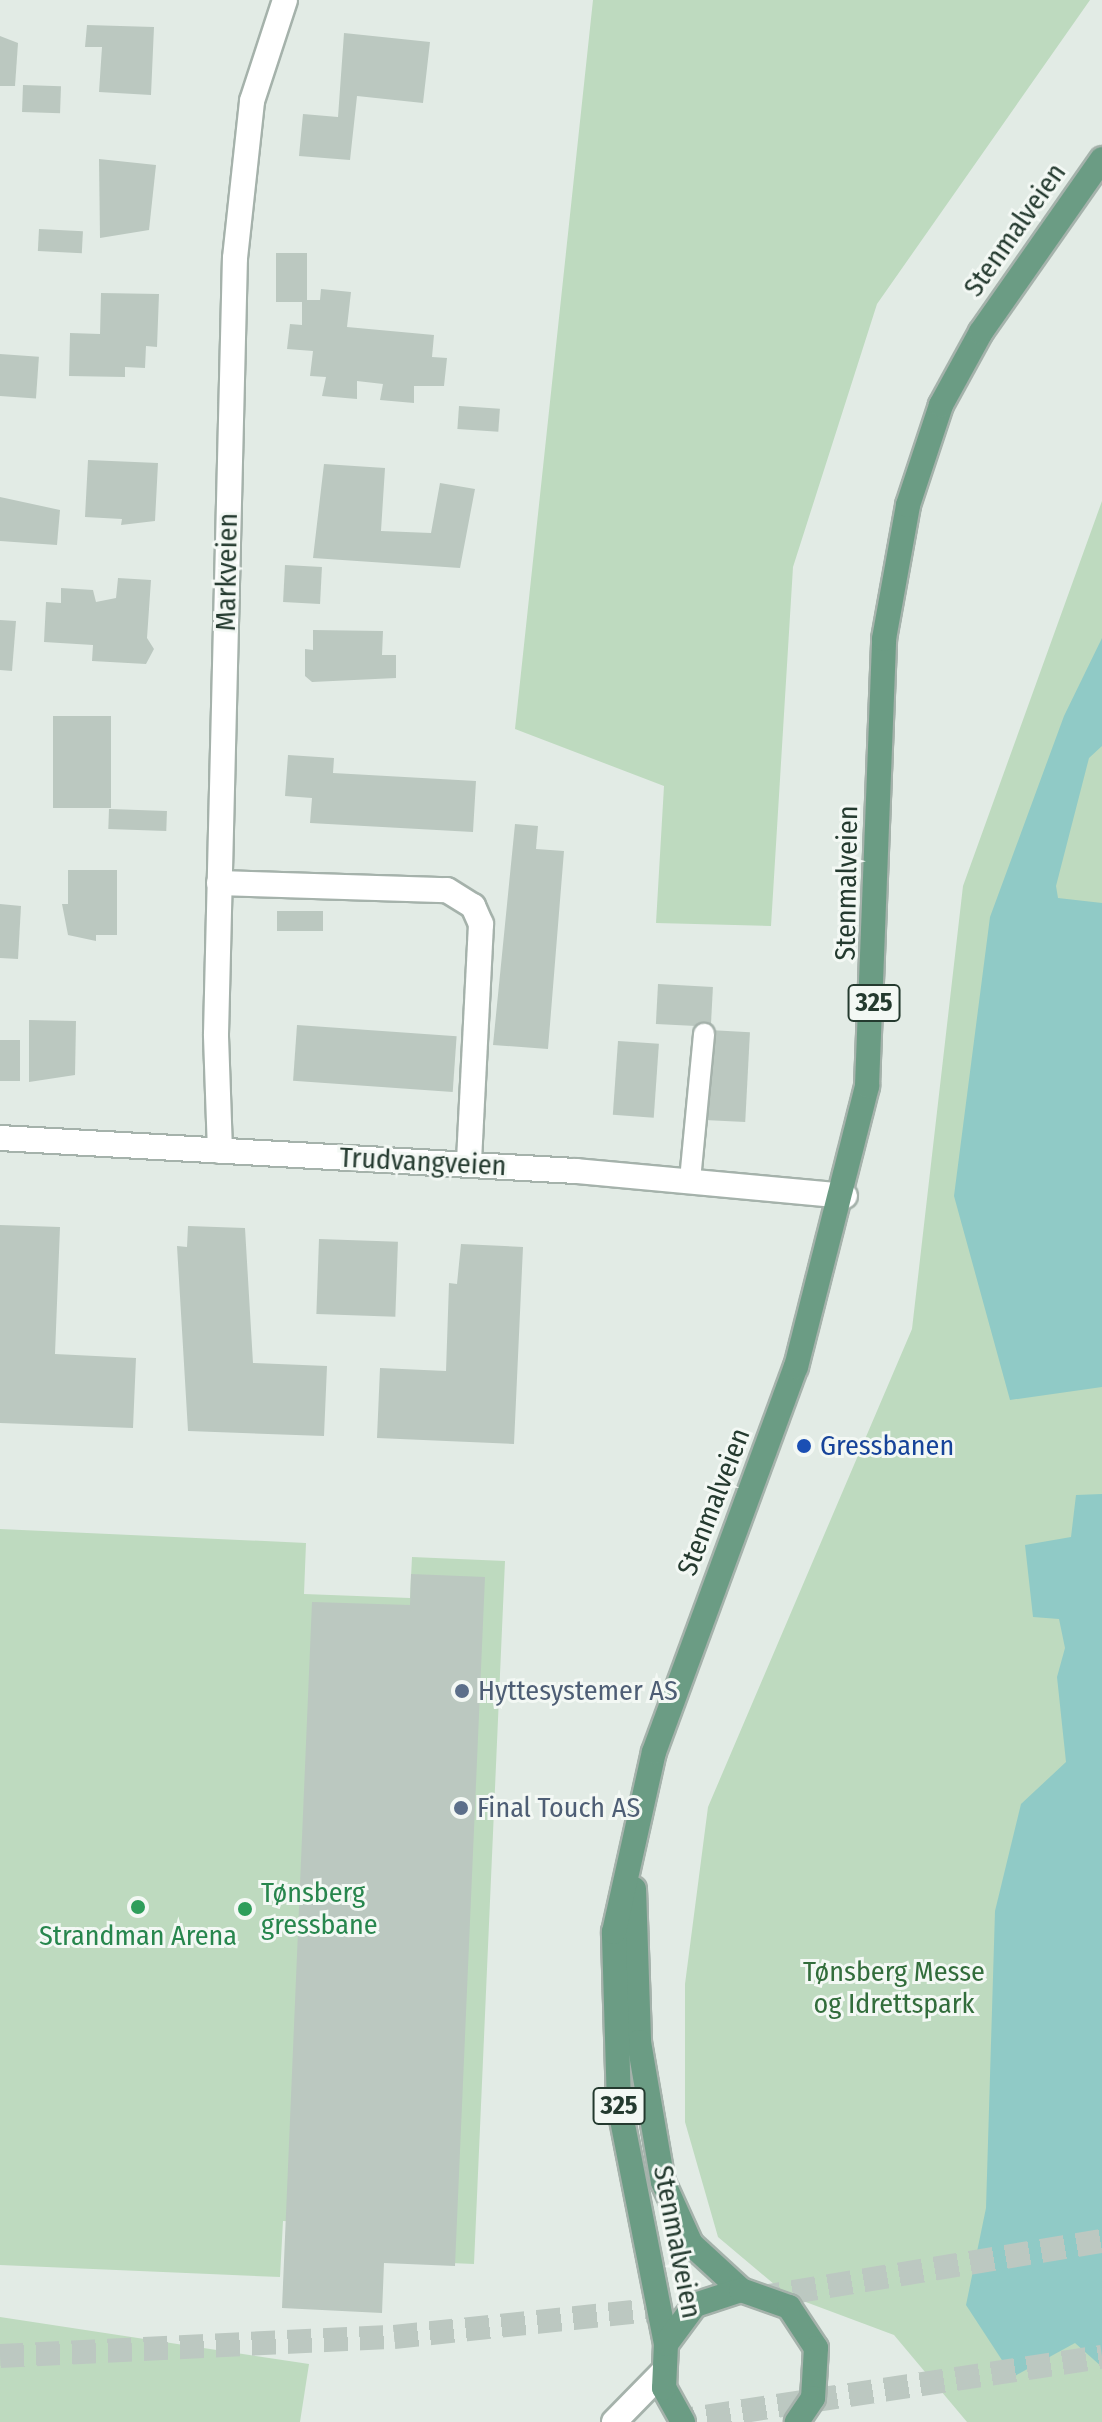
<!DOCTYPE html>
<html>
<head>
<meta charset="utf-8">
<style>
	body { margin:0 }
	#map { position:relative; width:1102px; height:2422px; overflow:hidden; background:#e2ebe5; font-family:"Fira Sans Condensed",sans-serif }
	div>[style] { position:absolute }
	[style*='--x'] { left:calc(var(--x)*1px); top:calc(var(--y)*1px); width:calc(var(--w)*1px); rotate:calc(var(--a)*1deg) }
	.green>* { inset:0; background:#bedabf }
	.water>* { inset:0; background:#90cac6 }
	.building>* { inset:0; background:#bbc8c0; transform-origin:0 0 }
	.primary-tunnel>* { height:24px; margin-top:-12px; transform-origin:0; background:repeating-linear-gradient(90deg,#bcc8c1 0 24px,transparent 0 36px) }
	.roads { filter:drop-shadow(2px 0 #a5b2ab) drop-shadow(-2px 0 #a5b2ab) drop-shadow(0 2px #a5b2ab) drop-shadow(0 -2px #a5b2ab) }
	.service>* { height:20px; margin:-10px; padding:0 10px; transform-origin:10px; border-radius:10px; background:#fff }
	.minor>* { height:24px; margin:-12px; padding:0 12px; transform-origin:12px; border-radius:12px; background:#fff }
	.secondary>* { height:24px; margin:-12px; padding:0 12px; transform-origin:12px; border-radius:12px; background:#fff }
	.primary>* { height:24px; margin:-12px; padding:0 12px; transform-origin:12px; border-radius:12px; background:#6b9c84 }
	.dots>* { width:22px; height:22px; translate:-50% -50%; box-sizing:border-box; border:4px solid #f3f8f4; border-radius:50% }
	span { translate:-50% -50%; white-space:nowrap; text-align:center; line-height:1.15; -webkit-text-stroke:6px #f3f8f4; paint-order:stroke }
	.shield-label span { padding:2px 6px; background:#f3f8f4; border:2px solid; border-radius:6px; -webkit-text-stroke-width:0 }
	.shield-label { font-size:26px; color:#243a2f; font-weight:700 }
	.street-label { font-size:28px; color:#243a2f }
	.transit-label { font-size:28px; color:#164399 }
	.left { translate:0 -50%; text-align:left }
	.service-label { font-size:28px; color:#4e5e75 }
	.leisure-label { font-size:28px; color:#27864d }
	.park-label { font-size:28px; color:#326d3b }
</style>
</head>
<body>
<div id="map">
	<div class="green">
		<i style="clip-path:polygon(593px 0,1090px 0,877px 304px,793px 567px,771px 926px,656px 923px,664px 786px,515px 729px)"></i>
		<i style="clip-path:polygon(1102px 501px,1102px 2422px,967px 2422px,894px 2335px,787px 2295px,718px 2237px,685px 2122px,685px 1984px,708px 1807px,912px 1329px,963px 886px)"></i>
		<i style="clip-path:polygon(0 1529px,306px 1543px,304px 1594px,410px 1598px,412px 1557px,505px 1561px,474px 2264px,404px 2261px,405px 2226px,283px 2221px,280px 2277px,0 2265px)"></i>
		<i style="clip-path:polygon(0 2317px,309px 2364px,300px 2422px,0 2422px)"></i>
	</div>
	<div class="water">
		<i style="clip-path:polygon(1102px 638px,1102px 746px,1089px 758px,1056px 886px,1058px 898px,1102px 903px,1102px 1387px,1010px 1400px,954px 1196px,990px 917px,1064px 716px)"></i>
		<i style="clip-path:polygon(1102px 1494px,1102px 2367px,1075px 2343px,1013px 2377px,966px 2305px,986px 2208px,995px 1911px,1021px 1804px,1066px 1762px,1057px 1677px,1065px 1648px,1059px 1619px,1033px 1617px,1025px 1545px,1071px 1537px,1076px 1495px)"></i>
	</div>
	<div class="building">
		<i style="clip-path:polygon(87px 25px,154px 27px,151px 95px,99px 92px,102px 47px,85px 47px)"></i>
		<i style="clip-path:polygon(344px 33px,430px 42px,423px 103px,357px 96px,350px 160px,299px 156px,303px 114px,338px 117px)"></i>
		<i style="clip-path:polygon(0 36px,18px 43px,15px 86px,0 86px)"></i>
		<i style="left:23px;top:85px;width:38px;height:27px;rotate:2deg"></i>
		<i style="clip-path:polygon(99px 159px,156px 165px,149px 230px,100px 238px)"></i>
		<i style="left:39px;top:229px;width:44px;height:22px;rotate:3deg"></i>
		<i style="clip-path:polygon(276px 253px,307px 253px,307px 300px,320px 300px,321px 289px,351px 292px,347px 327px,434px 335px,432px 357px,447px 358px,444px 386px,414px 386px,414px 403px,380px 400px,383px 384px,357px 381px,357px 399px,322px 396px,326px 377px,310px 376px,313px 351px,287px 349px,290px 324px,302px 325px,302px 302px,276px 302px)"></i>
		<i style="clip-path:polygon(101px 293px,159px 294px,157px 347px,146px 346px,145px 368px,125px 367px,125px 377px,69px 376px,70px 333px,100px 334px)"></i>
		<i style="left:0;top:354px;width:39px;height:42px;rotate:4deg"></i>
		<i style="left:459px;top:406px;width:41px;height:23px;rotate:4deg"></i>
		<i style="clip-path:polygon(88px 460px,158px 463px,155px 521px,121px 525px,122px 519px,85px 517px)"></i>
		<i style="clip-path:polygon(324px 464px,385px 468px,381px 531px,431px 533px,440px 483px,475px 489px,460px 568px,313px 558px)"></i>
		<i style="clip-path:polygon(0 497px,60px 510px,57px 545px,0 541px)"></i>
		<i style="left:285px;top:565px;width:37px;height:37px;rotate:3deg"></i>
		<i style="clip-path:polygon(118px 578px,151px 580px,147px 638px,154px 649px,146px 664px,92px 661px,93px 645px,44px 642px,46px 602px,61px 603px,61px 588px,93px 590px,96px 602px,116px 598px)"></i>
		<i style="clip-path:polygon(0 620px,16px 621px,12px 671px,0 670px)"></i>
		<i style="clip-path:polygon(313px 630px,383px 631px,382px 655px,396px 655px,396px 678px,312px 682px,305px 676px,305px 649px,313px 650px)"></i>
		<i style="left:53px;top:716px;width:58px;height:92px"></i>
		<i style="clip-path:polygon(288px 755px,334px 758px,333px 773px,476px 781px,473px 832px,310px 823px,312px 798px,285px 796px)"></i>
		<i style="left:109px;top:809px;width:58px;height:20px;rotate:2deg"></i>
		<i style="clip-path:polygon(515px 824px,538px 826px,536px 849px,564px 851px,548px 1049px,493px 1045px)"></i>
		<i style="clip-path:polygon(68px 870px,117px 870px,117px 935px,96px 935px,96px 941px,68px 935px,62px 904px,68px 904px)"></i>
		<i style="clip-path:polygon(0 904px,21px 906px,18px 959px,0 958px)"></i>
		<i style="left:277px;top:911px;width:46px;height:20px"></i>
		<i style="left:658px;top:984px;width:55px;height:40px;rotate:3deg"></i>
		<i style="clip-path:polygon(29px 1020px,76px 1021px,75px 1075px,29px 1082px)"></i>
		<i style="left:297px;top:1025px;width:160px;height:56px;rotate:4deg"></i>
		<i style="left:709px;top:1030px;width:41px;height:90px;rotate:3deg"></i>
		<i style="left:0;top:1040px;width:20px;height:41px"></i>
		<i style="left:618px;top:1041px;width:41px;height:74px;rotate:4deg"></i>
		<i style="clip-path:polygon(0 1225px,60px 1227px,55px 1354px,136px 1358px,133px 1428px,0 1423px)"></i>
		<i style="clip-path:polygon(188px 1226px,245px 1228px,253px 1363px,327px 1366px,324px 1436px,188px 1431px,177px 1246px,187px 1247px)"></i>
		<i style="left:319px;top:1239px;width:79px;height:75px;rotate:2deg"></i>
		<i style="clip-path:polygon(461px 1244px,523px 1247px,514px 1444px,377px 1438px,380px 1368px,446px 1371px,449px 1283px,457px 1284px)"></i>
		<i style="clip-path:polygon(411px 1574px,485px 1577px,455px 2266px,384px 2263px,382px 2313px,282px 2308px,312px 1602px,410px 1605px)"></i>
	</div>
	<div class="primary-tunnel">
		<i style="--x:757;--y:2298;--w:350;--a:-9.4"></i>
		<i style="--x:0;--y:2356;--w:394;--a:-2.8"></i>
		<i style="--x:394;--y:2337;--w:317;--a:-6"></i>
		<i style="--x:671;--y:2422;--w:436;--a:-8.6"></i>
	</div>
	<div class="roads">
		<div class="service">
			<i style="--x:690;--y:1180;--w:147;--a:-84.5"></i>
		</div>
		<div class="minor">
			<i style="--x:219;--y:883;--w:228;--a:1.8"></i>
			<i style="--x:447;--y:890;--w:31;--a:32"></i>
			<i style="--x:473;--y:906;--w:20;--a:66"></i>
			<i style="--x:481;--y:924;--w:240;--a:92.9"></i>
			<i style="--x:220;--y:1151;--w:117;--a:-92"></i>
			<i style="--x:216;--y:1034;--w:776;--a:-88.6"></i>
			<i style="--x:235;--y:258;--w:158;--a:-83.8"></i>
			<i style="--x:252;--y:101;--w:106;--a:-71.9"></i>
		</div>
		<div class="secondary">
			<i style="--x:0;--y:1138;--w:577;--a:3.28"></i>
			<i style="--x:576;--y:1171;--w:270;--a:5.3"></i>
			<i style="--x:614;--y:2422;--w:69;--a:-45.6"></i>
		</div>
		<div class="primary">
			<i style="--x:634;--y:1889;--w:153;--a:88.1"></i>
			<i style="--x:639;--y:2042;--w:142;--a:80.3"></i>
			<i style="--x:663;--y:2182;--w:68;--a:65.7"></i>
			<i style="--x:691;--y:2244;--w:68;--a:42.6"></i>
			<i style="--x:666;--y:2344;--w:244;--a:-101.1"></i>
			<i style="--x:619;--y:2105;--w:173;--a:-91.7"></i>
			<i style="--x:614;--y:1932;--w:184;--a:-77.5"></i>
			<i style="--x:654;--y:1752;--w:410;--a:-69.8"></i>
			<i style="--x:796;--y:1367;--w:290;--a:-75.8"></i>
			<i style="--x:867;--y:1086;--w:447;--a:-87.8"></i>
			<i style="--x:884;--y:639;--w:136;--a:-79.8"></i>
			<i style="--x:908;--y:505;--w:105;--a:-71.7"></i>
			<i style="--x:941;--y:405;--w:83;--a:-61.3"></i>
			<i style="--x:981;--y:332;--w:211;--a:-55"></i>
			<i style="--x:683;--y:2422;--w:39;--a:-119"></i>
			<i style="--x:664;--y:2388;--w:44;--a:-87.4"></i>
			<i style="--x:666;--y:2344;--w:49;--a:-53.4"></i>
			<i style="--x:695;--y:2305;--w:48;--a:-18.1"></i>
			<i style="--x:741;--y:2290;--w:51;--a:19.5"></i>
			<i style="--x:789;--y:2307;--w:49;--a:56.6"></i>
			<i style="--x:816;--y:2348;--w:50;--a:93.4"></i>
			<i style="--x:813;--y:2398;--w:29;--a:124"></i>
		</div>
	</div>
	<div class="dots">
		<i style="left:804px;top:1446px;background:#1a4fb4"></i>
		<i style="left:462px;top:1691px;background:#5c6f8a"></i>
		<i style="left:461px;top:1808px;background:#5c6f8a"></i>
		<i style="left:138px;top:1907px;background:#2e9e5b"></i>
		<i style="left:245px;top:1909px;background:#2e9e5b"></i>
	</div>
	<div class="shield-label">
		<span style="left:874px;top:1003px">325</span>
		<span style="left:619px;top:2106px">325</span>
	</div>
	<div class="street-label">
		<span style="left:1015px;top:230px;rotate:-55deg">Stenmalveien</span>
		<span style="left:227px;top:572px;rotate:-89deg">Markveien</span>
		<span style="left:847px;top:883px;rotate:-89deg">Stenmalveien</span>
		<span style="left:423px;top:1162px;rotate:3deg">Trudvangveien</span>
		<span style="left:714px;top:1502px;rotate:-69deg">Stenmalveien</span>
		<span style="left:677px;top:2242px;rotate:79deg">Stenmalveien</span>
	</div>
	<div class="transit-label">
		<span class="left" style="left:820px;top:1446px">Gressbanen</span>
	</div>
	<div class="service-label">
		<span class="left" style="left:478px;top:1691px">Hyttesystemer AS</span>
		<span class="left" style="left:477px;top:1808px">Final Touch AS</span>
	</div>
	<div class="leisure-label">
		<span class="left" style="left:261px;top:1909px">Tønsberg<br>gressbane</span>
		<span style="left:138px;top:1936px">Strandman Arena</span>
	</div>
	<div class="park-label">
		<span style="left:894px;top:1988px">Tønsberg Messe<br>og Idrettspark</span>
	</div>
</div>
</body>
</html>
